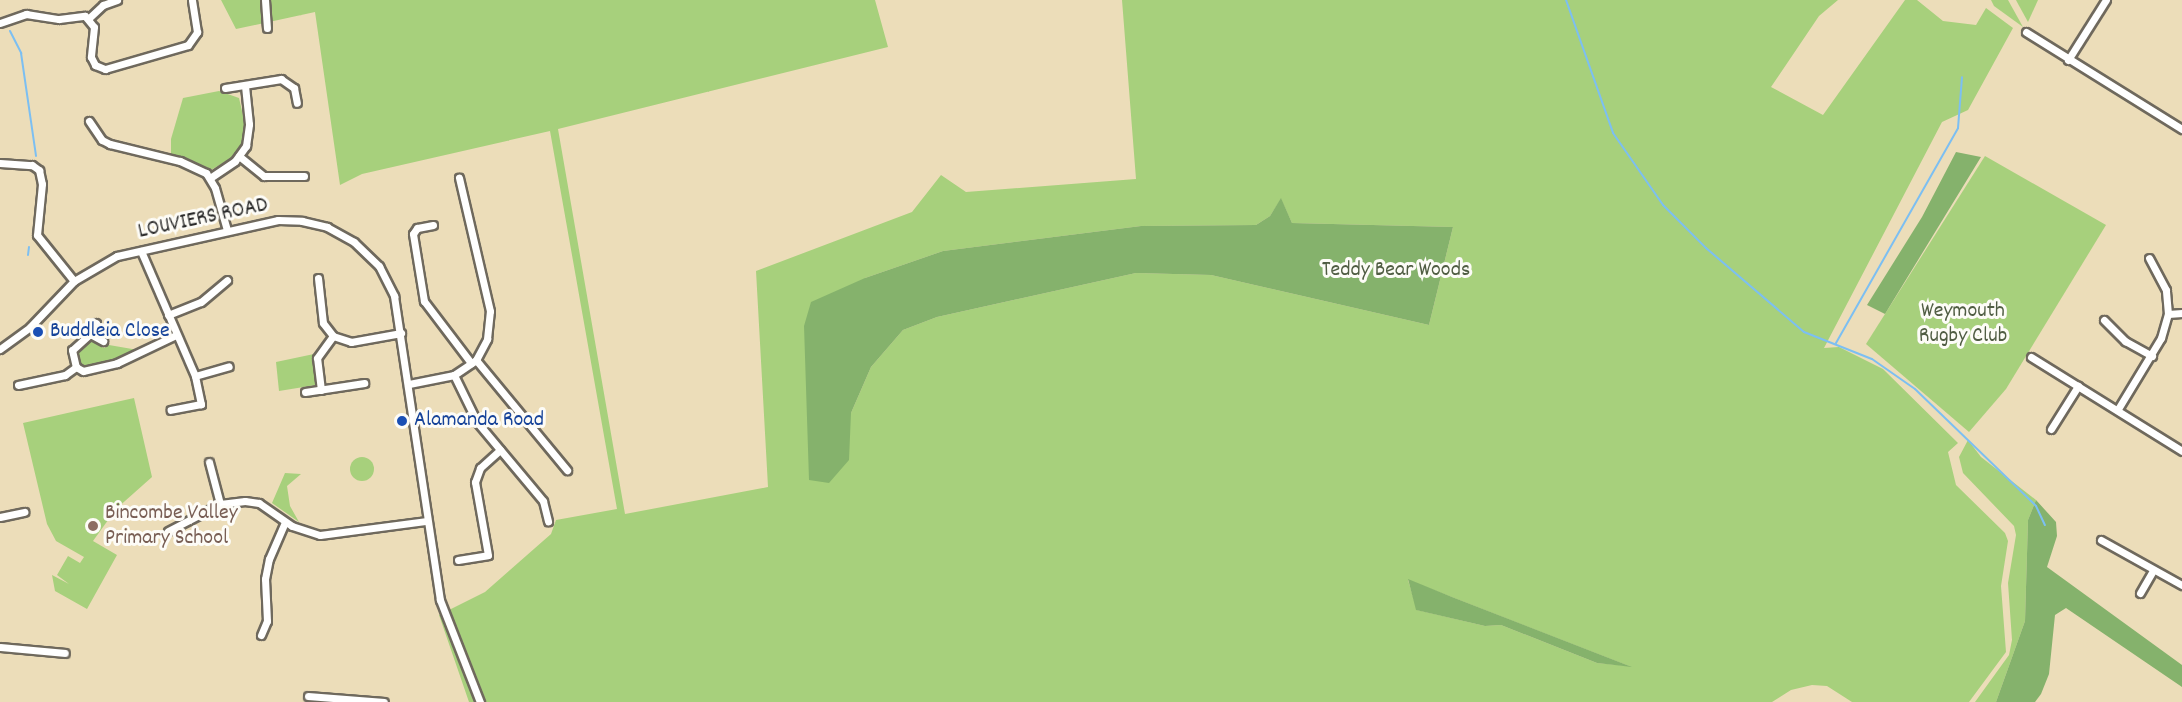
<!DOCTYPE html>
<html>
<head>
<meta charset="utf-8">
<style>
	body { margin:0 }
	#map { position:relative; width:2182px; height:702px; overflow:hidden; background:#ecddb9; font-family:Dekko,sans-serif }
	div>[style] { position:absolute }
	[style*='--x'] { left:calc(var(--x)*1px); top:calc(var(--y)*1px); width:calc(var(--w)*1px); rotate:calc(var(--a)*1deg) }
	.green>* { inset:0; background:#a7d07c }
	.round { border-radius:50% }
	.forest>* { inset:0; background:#85b26c }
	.stream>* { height:2px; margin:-1px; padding:0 1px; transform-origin:1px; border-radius:1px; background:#7cbff2 }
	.roads { filter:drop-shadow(2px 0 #6f695d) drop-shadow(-2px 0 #6f695d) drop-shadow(0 2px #6f695d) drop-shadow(0 -2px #6f695d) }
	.minor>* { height:7px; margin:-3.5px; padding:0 3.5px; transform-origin:3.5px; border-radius:3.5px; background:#fff }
	.dots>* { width:16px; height:16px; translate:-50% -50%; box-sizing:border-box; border:3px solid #fdfcf7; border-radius:50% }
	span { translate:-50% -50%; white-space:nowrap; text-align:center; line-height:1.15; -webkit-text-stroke:6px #fdfcf7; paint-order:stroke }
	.street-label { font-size:22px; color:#2b2b2b }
	.park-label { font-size:22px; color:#505d43 }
	.transit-label { font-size:22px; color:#164399 }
	.left { translate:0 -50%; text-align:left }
	.education-label { font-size:22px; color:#785e54 }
</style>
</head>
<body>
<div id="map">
	<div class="green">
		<i style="clip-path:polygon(evenodd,221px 0,875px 0,888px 47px,558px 129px,625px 514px,768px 487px,756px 271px,912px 212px,941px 175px,966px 192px,1136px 179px,1122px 0,1838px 0,1819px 16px,1771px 87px,1823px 115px,1905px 0,1917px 0,1943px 21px,1976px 25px,1986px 8px,2013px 28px,1968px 110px,1942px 122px,1824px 348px,1839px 347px,1883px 369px,1958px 443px,1948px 452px,1956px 485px,2005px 533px,2008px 541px,2001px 586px,2006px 652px,1969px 702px,1852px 702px,1827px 686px,1812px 685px,1791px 690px,1772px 702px,469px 702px,439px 615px,485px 592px,551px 534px,556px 520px,617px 509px,550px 131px,362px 174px,340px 185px,315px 12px,236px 29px,221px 0,1281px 199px,1292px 223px,1453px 227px,1429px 325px,1211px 275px,1136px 273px,937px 317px,903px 330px,871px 367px,851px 413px,865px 278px,943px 251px,1141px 226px,1256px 225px,1270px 216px,1281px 199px,221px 0,1408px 580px,1629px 666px,1597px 663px,1501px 625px,1485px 626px,1417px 610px,1408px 580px)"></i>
		<i style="clip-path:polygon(1991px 0,2008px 0,2023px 27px,1994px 6px)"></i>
		<i style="clip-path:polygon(2016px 0,2038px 0,2028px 22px,2017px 2px)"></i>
		<i style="clip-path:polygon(219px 91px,239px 98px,245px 124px,243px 144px,232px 158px,209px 171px,171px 154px,171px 139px,183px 98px)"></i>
		<i style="clip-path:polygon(1985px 156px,2106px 225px,2006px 389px,1969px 432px,1866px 344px)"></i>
		<i style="clip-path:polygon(92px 341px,104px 348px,109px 345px,138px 350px,86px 369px,77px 362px,75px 352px,81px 344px)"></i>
		<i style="clip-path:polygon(314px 354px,316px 385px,279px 391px,276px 362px)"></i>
		<i style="clip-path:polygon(134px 398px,152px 477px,116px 509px,93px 541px,117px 555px,87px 609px,55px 591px,52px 575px,69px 584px,57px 575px,68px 556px,80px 563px,84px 557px,56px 541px,47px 524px,23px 423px)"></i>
		<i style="clip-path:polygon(1968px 440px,1981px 457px,2036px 500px,2028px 520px,2025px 621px,1996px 702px,1975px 702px,2009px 655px,2012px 640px,2008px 583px,2016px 535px,2014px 526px,1963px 473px,1959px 457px)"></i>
		<i class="round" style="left:350px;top:457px;width:24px;height:24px"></i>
		<i style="clip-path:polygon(285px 473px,301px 474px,287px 486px,290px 506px,299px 522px,272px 503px)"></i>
	</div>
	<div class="forest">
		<i style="clip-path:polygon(1956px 152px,1981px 157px,1885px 314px,1867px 305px,1922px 217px)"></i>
		<i style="clip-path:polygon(1281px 198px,1292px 223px,1453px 227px,1429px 325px,1211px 275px,1136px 273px,937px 317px,903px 330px,871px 367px,851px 413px,849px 460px,829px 483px,809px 480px,804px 326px,811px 302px,865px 278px,943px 251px,1141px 226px,1256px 225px,1270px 216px)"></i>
		<i style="clip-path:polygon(2036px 500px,2056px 522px,2057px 536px,2047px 567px,2182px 665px,2182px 687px,2066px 608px,2055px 615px,2049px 674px,2041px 694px,2035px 702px,1996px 702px,2025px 621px,2028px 520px)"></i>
		<i style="clip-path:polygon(1408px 579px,1452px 597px,1632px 667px,1597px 663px,1501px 625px,1485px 626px,1416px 610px)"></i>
	</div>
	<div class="stream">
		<i style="--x:1566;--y:0;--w:141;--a:70.5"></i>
		<i style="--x:1613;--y:133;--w:88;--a:55.2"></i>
		<i style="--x:1663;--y:205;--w:61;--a:45"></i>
		<i style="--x:1706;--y:248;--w:129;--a:40.6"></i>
		<i style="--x:1804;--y:332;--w:73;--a:21.7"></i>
		<i style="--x:1872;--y:359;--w:52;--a:34.9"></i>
		<i style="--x:1915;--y:389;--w:168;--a:44"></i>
		<i style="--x:2036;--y:506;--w:21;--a:65"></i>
		<i style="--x:10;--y:31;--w:25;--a:63"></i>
		<i style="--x:21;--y:53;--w:104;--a:81.7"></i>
		<i style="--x:28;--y:255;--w:8;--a:-83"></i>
		<i style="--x:1836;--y:343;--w:247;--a:-60.4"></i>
		<i style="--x:1958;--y:128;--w:51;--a:-85.5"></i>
	</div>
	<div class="roads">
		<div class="minor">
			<i style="--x:265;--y:0;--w:28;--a:86"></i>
			<i style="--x:89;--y:18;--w:19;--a:-43"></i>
			<i style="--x:103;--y:5;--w:15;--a:-20"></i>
			<i style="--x:0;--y:23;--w:28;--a:-19"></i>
			<i style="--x:26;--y:14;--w:33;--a:9"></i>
			<i style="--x:59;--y:19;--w:26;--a:-7"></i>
			<i style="--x:85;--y:16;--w:14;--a:51"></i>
			<i style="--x:94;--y:27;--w:30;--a:96"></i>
			<i style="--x:91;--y:57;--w:9;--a:63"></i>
			<i style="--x:95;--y:65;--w:11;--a:22"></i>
			<i style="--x:105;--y:69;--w:86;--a:-16.1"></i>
			<i style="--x:188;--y:45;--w:16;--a:-55"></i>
			<i style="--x:197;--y:32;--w:32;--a:-99"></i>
			<i style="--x:2026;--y:32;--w:184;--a:31.9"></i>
			<i style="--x:2068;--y:60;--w:71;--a:-57.7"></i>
			<i style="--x:225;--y:88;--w:57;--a:-9.1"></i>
			<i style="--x:281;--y:79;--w:16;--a:35"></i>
			<i style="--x:294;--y:88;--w:15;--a:79"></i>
			<i style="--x:89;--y:121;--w:23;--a:56"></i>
			<i style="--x:102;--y:140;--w:9;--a:27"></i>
			<i style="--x:110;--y:144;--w:72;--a:13.7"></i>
			<i style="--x:180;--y:161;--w:29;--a:25"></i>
			<i style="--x:206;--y:173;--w:17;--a:59"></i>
			<i style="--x:215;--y:188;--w:44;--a:74.1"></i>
			<i style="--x:239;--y:156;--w:32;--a:39"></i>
			<i style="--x:264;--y:176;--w:40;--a:0"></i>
			<i style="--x:0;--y:163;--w:32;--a:4"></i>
			<i style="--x:32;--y:165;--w:9;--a:36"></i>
			<i style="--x:39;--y:170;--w:14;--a:78"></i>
			<i style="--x:42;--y:184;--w:51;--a:95.6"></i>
			<i style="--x:37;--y:235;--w:59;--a:51.2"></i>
			<i style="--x:210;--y:178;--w:30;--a:-34"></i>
			<i style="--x:235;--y:161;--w:19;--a:-54"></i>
			<i style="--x:246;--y:146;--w:22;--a:-82"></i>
			<i style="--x:249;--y:124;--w:37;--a:-96"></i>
			<i style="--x:433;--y:225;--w:16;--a:169"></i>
			<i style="--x:417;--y:228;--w:7;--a:124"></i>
			<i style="--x:413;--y:234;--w:68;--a:80.7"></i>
			<i style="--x:424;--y:301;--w:78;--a:52.8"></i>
			<i style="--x:141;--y:251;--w:136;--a:66.6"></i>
			<i style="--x:195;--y:376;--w:29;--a:78"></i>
			<i style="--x:201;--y:404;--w:31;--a:169"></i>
			<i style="--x:318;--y:278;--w:45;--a:83.7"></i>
			<i style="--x:323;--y:323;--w:16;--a:52"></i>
			<i style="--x:333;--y:336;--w:19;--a:18"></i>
			<i style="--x:351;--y:342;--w:51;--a:-10.2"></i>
			<i style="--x:2168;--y:314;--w:14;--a:-4"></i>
			<i style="--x:168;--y:315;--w:35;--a:-22"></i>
			<i style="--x:201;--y:302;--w:34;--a:-40"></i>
			<i style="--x:2104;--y:320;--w:30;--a:45"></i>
			<i style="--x:2125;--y:341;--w:31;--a:29"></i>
			<i style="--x:96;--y:323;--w:13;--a:119"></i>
			<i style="--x:90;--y:334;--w:24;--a:138"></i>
			<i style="--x:72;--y:350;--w:17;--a:77"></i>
			<i style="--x:76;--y:367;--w:8;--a:30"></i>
			<i style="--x:83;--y:371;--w:35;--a:-13"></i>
			<i style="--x:117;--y:363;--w:65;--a:-25.4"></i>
			<i style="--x:90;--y:334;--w:15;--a:28"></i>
			<i style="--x:0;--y:349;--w:37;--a:-36"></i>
			<i style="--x:30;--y:327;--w:64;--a:-46.3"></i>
			<i style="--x:74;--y:281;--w:50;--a:-30.2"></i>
			<i style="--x:117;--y:256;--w:165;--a:-12.6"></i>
			<i style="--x:278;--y:220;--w:24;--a:2"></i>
			<i style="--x:302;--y:221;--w:26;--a:13"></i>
			<i style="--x:327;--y:227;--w:31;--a:29"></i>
			<i style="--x:354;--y:242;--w:35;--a:44"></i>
			<i style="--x:379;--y:266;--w:34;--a:63"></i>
			<i style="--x:394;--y:296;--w:307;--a:81.4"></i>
			<i style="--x:440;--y:600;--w:110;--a:68.6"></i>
			<i style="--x:2031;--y:357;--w:178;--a:31.9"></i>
			<i style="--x:476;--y:360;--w:143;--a:50.4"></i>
			<i style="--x:454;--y:375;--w:52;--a:63.9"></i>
			<i style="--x:477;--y:422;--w:103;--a:50.1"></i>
			<i style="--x:543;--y:501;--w:21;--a:76"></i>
			<i style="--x:195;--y:376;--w:35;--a:-16"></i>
			<i style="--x:409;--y:384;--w:46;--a:-11.3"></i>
			<i style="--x:454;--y:375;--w:27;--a:-34"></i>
			<i style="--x:476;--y:360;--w:24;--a:-62"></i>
			<i style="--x:487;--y:339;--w:28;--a:-84"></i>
			<i style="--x:490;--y:311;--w:137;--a:-103.1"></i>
			<i style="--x:18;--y:385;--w:48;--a:-12"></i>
			<i style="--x:65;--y:375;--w:14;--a:-36"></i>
			<i style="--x:321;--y:390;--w:32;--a:-97"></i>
			<i style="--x:317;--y:358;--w:27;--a:-54"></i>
			<i style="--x:305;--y:392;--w:60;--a:-8.7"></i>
			<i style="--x:2118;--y:409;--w:83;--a:-58.8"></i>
			<i style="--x:2161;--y:338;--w:25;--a:-74"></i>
			<i style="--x:2168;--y:314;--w:24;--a:-95"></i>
			<i style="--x:2166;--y:290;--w:36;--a:-118"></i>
			<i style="--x:2051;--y:429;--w:51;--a:-57.9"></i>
			<i style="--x:209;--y:462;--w:43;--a:75.3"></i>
			<i style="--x:0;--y:517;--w:25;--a:-12"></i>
			<i style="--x:168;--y:531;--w:59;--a:-27.4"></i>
			<i style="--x:220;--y:504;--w:25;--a:-7"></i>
			<i style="--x:245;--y:501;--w:14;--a:8"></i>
			<i style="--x:259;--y:503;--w:40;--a:34.9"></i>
			<i style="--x:292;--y:526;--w:29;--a:18"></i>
			<i style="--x:320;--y:535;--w:108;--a:-7.5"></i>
			<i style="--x:2101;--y:540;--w:93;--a:29.1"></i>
			<i style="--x:458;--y:560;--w:30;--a:-9"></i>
			<i style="--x:488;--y:555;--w:74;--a:-100.1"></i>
			<i style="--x:475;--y:482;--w:15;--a:-70"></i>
			<i style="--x:480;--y:468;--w:27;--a:-42"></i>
			<i style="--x:2140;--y:593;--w:24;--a:-60"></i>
			<i style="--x:261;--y:635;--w:15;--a:-67"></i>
			<i style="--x:267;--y:621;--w:42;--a:-92.7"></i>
			<i style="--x:265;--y:579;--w:20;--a:-79"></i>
			<i style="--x:269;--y:559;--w:40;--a:-66.6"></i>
			<i style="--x:0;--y:647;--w:65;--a:5.3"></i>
			<i style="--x:308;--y:696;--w:76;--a:4.5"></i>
		</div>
	</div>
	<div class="dots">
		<i style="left:38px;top:332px;background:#1a4fb4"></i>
		<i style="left:402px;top:421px;background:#1a4fb4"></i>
		<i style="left:93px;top:526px;background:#8d6e63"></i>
	</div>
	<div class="street-label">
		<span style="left:203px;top:219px;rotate:-12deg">LOUVIERS ROAD</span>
	</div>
	<div class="park-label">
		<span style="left:1396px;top:271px">Teddy Bear Woods</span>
		<span style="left:1963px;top:324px">Weymouth<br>Rugby Club</span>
	</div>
	<div class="transit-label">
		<span class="left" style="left:50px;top:332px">Buddleia Close</span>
		<span class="left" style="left:414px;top:421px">Alamanda Road</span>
	</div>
	<div class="education-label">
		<span class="left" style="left:105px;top:526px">Bincombe Valley<br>Primary School</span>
	</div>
</div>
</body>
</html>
